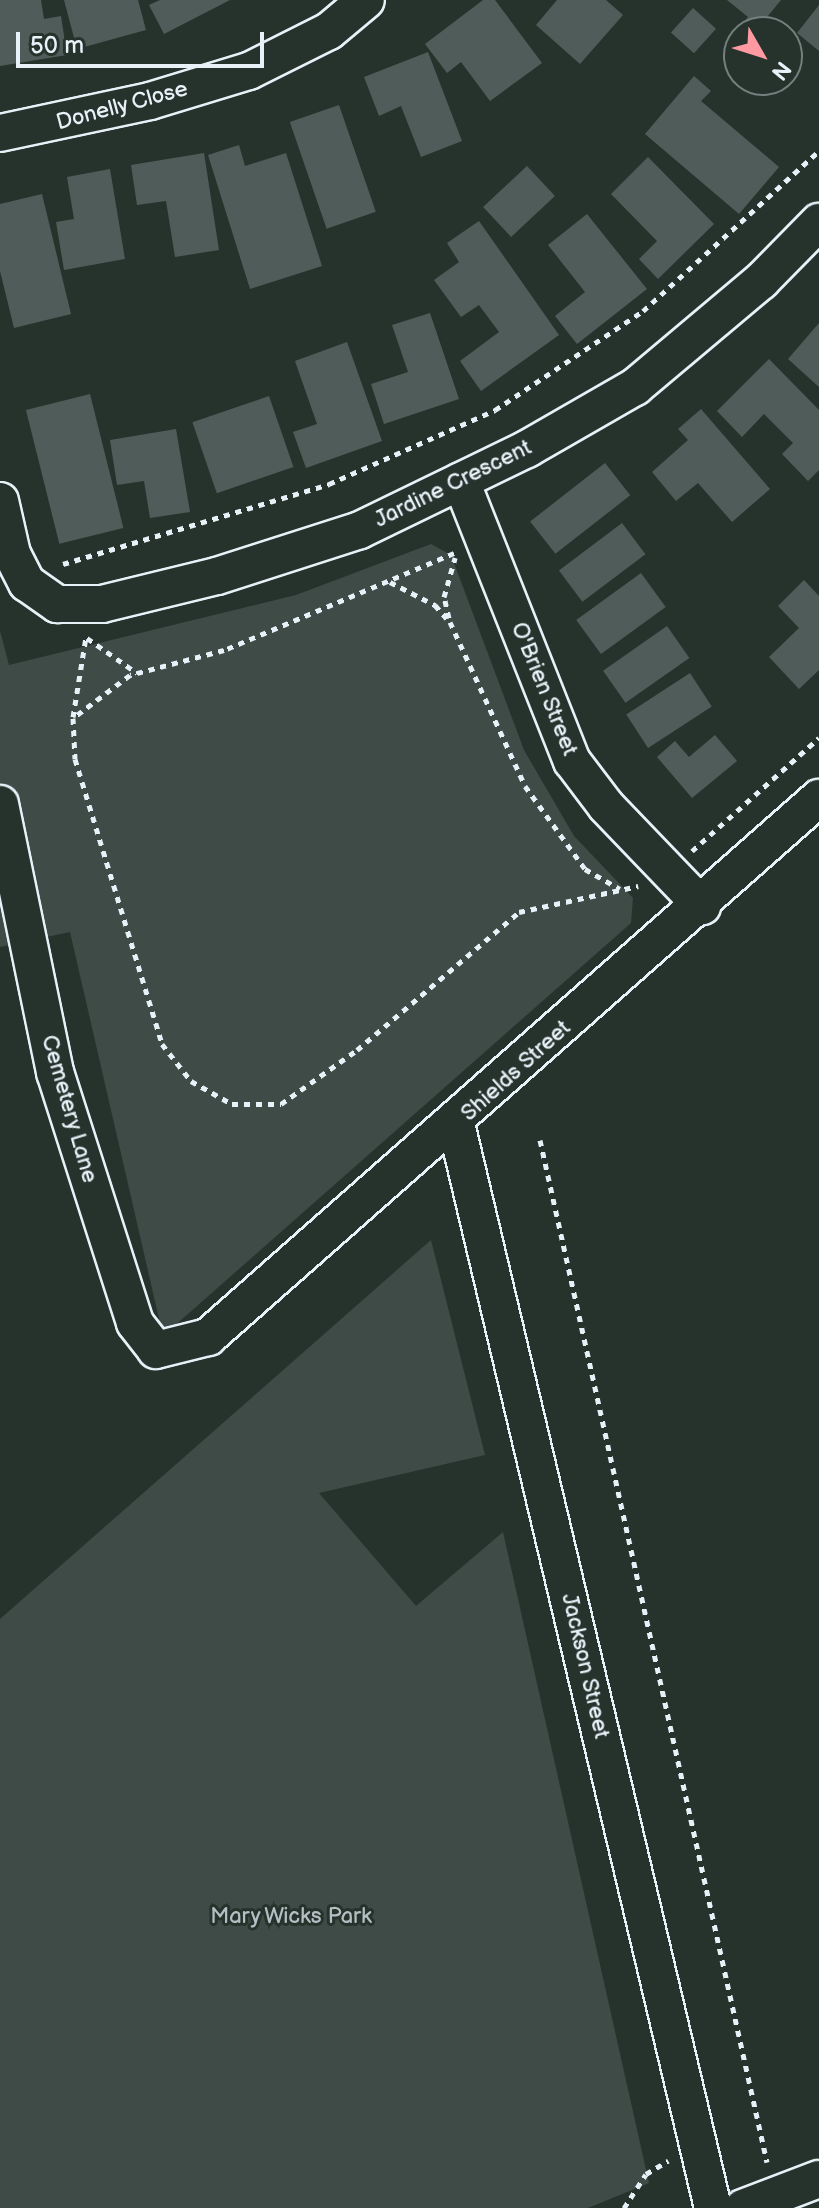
<!DOCTYPE html>
<html>
<head>
<meta charset="utf-8">
<style>
	body { margin:0 }
	#map { position:relative; width:819px; height:2208px; overflow:hidden; background:#26332d; font-family:"Balsamiq Sans",sans-serif }
	div>[style] { position:absolute }
	[style*='--x'] { left:calc(var(--x)*1px); top:calc(var(--y)*1px); width:calc(var(--w)*1px); rotate:calc(var(--a)*1deg) }
	.green>* { inset:0; background:#3e4b47 }
	.building>* { inset:0; background:#505c59; transform-origin:0 0 }
	.path>* { height:5px; margin-top:-2.5px; transform-origin:0; background:repeating-linear-gradient(90deg,#e8f1f8 0 6px,transparent 0 12px) }
	.roads { filter:drop-shadow(2px 0 #e8f1f8) drop-shadow(-2px 0 #e8f1f8) drop-shadow(0 2px #e8f1f8) drop-shadow(0 -2px #e8f1f8) }
	.minor>* { height:36px; margin:-18px; padding:0 18px; transform-origin:18px; border-radius:18px; background:#26332d }
	span { translate:-50% -50%; white-space:nowrap; text-align:center; line-height:1.15; -webkit-text-stroke:6px #26332d; paint-order:stroke }
	.street-label { font-size:22px; color:#e8f1f8 }
	.park-label { font-size:22px; color:#b5bfc3 }
	.north { position:absolute; left:723px; top:16px; width:80px; height:80px; box-sizing:border-box; background:#26332d; border:2px solid #747f7e; border-radius:50%; rotate:129deg; font-size:22px; font-weight:700; line-height:32px; text-align:center; color:#e8f1f8 }
	.north::after { content:''; display:block; margin:auto; width:28px; height:36px; background:#ff9aa2; clip-path:polygon(50% 0,100% 100%,50% 72%,0 100%) }
	.scale { position:absolute; left:16px; top:32px; width:248px; height:36px; box-sizing:border-box; border:4px solid #e8f1f8; border-top:0; padding-left:10px; font-size:24px; line-height:28px; white-space:nowrap; color:#e8f1f8; -webkit-text-stroke:6px #26332d; paint-order:stroke }
</style>
</head>
<body>
<div id="map">
	<div class="green">
		<i style="clip-path:polygon(431px 544px,451px 555px,524px 750px,574px 836px,633px 898px,631px 923px,163px 1336px,70px 932px,0 947px,0 631px,9px 665px,296px 595px)"></i>
		<i style="clip-path:polygon(431px 1240px,485px 1455px,319px 1493px,416px 1606px,503px 1532px,649px 2183px,588px 2208px,0 2208px,0 1619px)"></i>
	</div>
	<div class="building">
		<i style="clip-path:polygon(0 0,41px 0,44px 19px,61px 16px,67px 55px,0 66px)"></i>
		<i style="clip-path:polygon(64px 0,138px 0,146px 30px,77px 49px)"></i>
		<i style="clip-path:polygon(160px 0,230px 0,164px 34px,149px 5px)"></i>
		<i style="clip-path:polygon(483px 0,495px 0,542px 63px,490px 101px,461px 62px,447px 73px,425px 44px)"></i>
		<i style="clip-path:polygon(557px 0,606px 0,623px 15px,580px 64px,536px 25px)"></i>
		<i style="clip-path:polygon(727px 0,781px 0,759px 27px,765px 32px,739px 32px,739px 55px,725px 44px,748px 17px)"></i>
		<i style="clip-path:polygon(819px 5px,819px 51px,797px 33px)"></i>
		<i style="left:693px;top:8px;width:31px;height:33px;rotate:42deg"></i>
		<i style="clip-path:polygon(428px 52px,462px 141px,421px 157px,401px 106px,379px 116px,364px 77px)"></i>
		<i style="clip-path:polygon(694px 76px,711px 91px,701px 101px,779px 167px,739px 214px,645px 134px)"></i>
		<i style="left:339px;top:105px;width:113px;height:52px;rotate:71deg"></i>
		<i style="clip-path:polygon(239px 145px,245px 166px,286px 153px,322px 266px,250px 289px,208px 155px)"></i>
		<i style="clip-path:polygon(204px 153px,219px 250px,175px 257px,166px 201px,137px 205px,131px 165px)"></i>
		<i style="clip-path:polygon(648px 157px,714px 224px,658px 279px,639px 259px,657px 241px,611px 194px)"></i>
		<i style="left:527px;top:166px;width:41px;height:60px;rotate:47deg"></i>
		<i style="clip-path:polygon(110px 169px,125px 259px,64px 270px,56px 222px,74px 219px,67px 177px)"></i>
		<i style="clip-path:polygon(42px 194px,71px 314px,14px 328px,0 271px,0 204px)"></i>
		<i style="clip-path:polygon(587px 214px,647px 289px,577px 344px,555px 316px,585px 292px,548px 245px)"></i>
		<i style="clip-path:polygon(479px 221px,559px 335px,481px 391px,460px 361px,499px 332px,479px 305px,461px 317px,434px 280px,459px 262px,447px 243px)"></i>
		<i style="clip-path:polygon(430px 313px,459px 399px,384px 424px,371px 384px,408px 372px,392px 325px)"></i>
		<i style="clip-path:polygon(819px 323px,819px 387px,788px 359px)"></i>
		<i style="clip-path:polygon(347px 342px,382px 441px,306px 468px,293px 432px,317px 424px,295px 361px)"></i>
		<i style="clip-path:polygon(769px 359px,819px 410px,819px 470px,808px 481px,782px 454px,793px 443px,764px 414px,742px 437px,717px 411px)"></i>
		<i style="left:90px;top:394px;width:138px;height:66px;rotate:76deg"></i>
		<i style="left:269px;top:396px;width:75px;height:81px;rotate:71deg"></i>
		<i style="clip-path:polygon(701px 409px,770px 489px,732px 522px,698px 483px,676px 501px,652px 472px,688px 440px,678px 429px)"></i>
		<i style="clip-path:polygon(176px 429px,190px 512px,150px 518px,144px 481px,117px 485px,110px 440px)"></i>
		<i style="left:605px;top:463px;width:41px;height:95px;rotate:52deg"></i>
		<i style="left:622px;top:523px;width:39px;height:79px;rotate:53deg"></i>
		<i style="left:641px;top:573px;width:42px;height:80px;rotate:54deg"></i>
		<i style="clip-path:polygon(804px 580px,819px 596px,819px 670px,799px 689px,769px 657px,799px 628px,778px 606px)"></i>
		<i style="left:667px;top:626px;width:39px;height:78px;rotate:55deg"></i>
		<i style="left:690px;top:673px;width:40px;height:76px;rotate:57deg"></i>
		<i style="clip-path:polygon(715px 735px,737px 761px,692px 798px,657px 757px,675px 741px,689px 757px)"></i>
	</div>
	<div class="path">
		<i style="--x:454;--y:553;--w:250;--a:157.1"></i>
		<i style="--x:224;--y:650;--w:97;--a:165.1"></i>
		<i style="--x:130;--y:675;--w:71;--a:143"></i>
		<i style="--x:73;--y:718;--w:41;--a:87.2"></i>
		<i style="--x:75;--y:759;--w:298;--a:73"></i>
		<i style="--x:162;--y:1044;--w:47;--a:51.9"></i>
		<i style="--x:191;--y:1081;--w:47;--a:29.3"></i>
		<i style="--x:232;--y:1104;--w:49;--a:0"></i>
		<i style="--x:281;--y:1104;--w:93;--a:-35.4"></i>
		<i style="--x:357;--y:1050;--w:213;--a:-40.4"></i>
		<i style="--x:519;--y:912;--w:122;--a:-12.3"></i>
		<i style="--x:63;--y:564;--w:278;--a:-16.7"></i>
		<i style="--x:329;--y:484;--w:182;--a:-24"></i>
		<i style="--x:495;--y:410;--w:178;--a:-33.8"></i>
		<i style="--x:643;--y:311;--w:238;--a:-42.3"></i>
		<i style="--x:390;--y:582;--w:51;--a:27.1"></i>
		<i style="--x:435;--y:605;--w:23;--a:49"></i>
		<i style="--x:450;--y:622;--w:180;--a:65.4"></i>
		<i style="--x:525;--y:786;--w:102;--a:54.1"></i>
		<i style="--x:585;--y:869;--w:40;--a:29.7"></i>
		<i style="--x:449;--y:618;--w:22;--a:-103"></i>
		<i style="--x:444;--y:597;--w:41;--a:-74.2"></i>
		<i style="--x:87;--y:638;--w:61;--a:35"></i>
		<i style="--x:73;--y:717;--w:81;--a:-80.8"></i>
		<i style="--x:692;--y:851;--w:170;--a:-41.7"></i>
		<i style="--x:540;--y:1140;--w:1047;--a:77.48"></i>
		<i style="--x:624;--y:2208;--w:40;--a:-57.1"></i>
		<i style="--x:646;--y:2174;--w:26;--a:-31"></i>
	</div>
	<div class="roads">
		<div class="minor">
			<i style="--x:0;--y:133;--w:153;--a:-12"></i>
			<i style="--x:150;--y:101;--w:103;--a:-16.9"></i>
			<i style="--x:249;--y:71;--w:89;--a:-26.6"></i>
			<i style="--x:329;--y:31;--w:48;--a:-40"></i>
			<i style="--x:461;--y:481;--w:301;--a:68.4"></i>
			<i style="--x:572;--y:761;--w:56;--a:52.9"></i>
			<i style="--x:606;--y:806;--w:139;--a:46.2"></i>
			<i style="--x:0;--y:501;--w:54;--a:77.2"></i>
			<i style="--x:12;--y:554;--w:33;--a:63"></i>
			<i style="--x:27;--y:583;--w:37;--a:35"></i>
			<i style="--x:57;--y:604;--w:45;--a:0"></i>
			<i style="--x:102;--y:604;--w:118;--a:-13.7"></i>
			<i style="--x:217;--y:576;--w:150;--a:-17.8"></i>
			<i style="--x:360;--y:530;--w:186;--a:-25.9"></i>
			<i style="--x:527;--y:449;--w:125;--a:-29.9"></i>
			<i style="--x:635;--y:387;--w:165;--a:-40.1"></i>
			<i style="--x:761;--y:281;--w:83;--a:-45.5"></i>
			<i style="--x:0;--y:804;--w:274;--a:78.4"></i>
			<i style="--x:55;--y:1072;--w:263;--a:72.3"></i>
			<i style="--x:135;--y:1323;--w:34;--a:52"></i>
			<i style="--x:156;--y:1350;--w:54;--a:-14"></i>
			<i style="--x:208;--y:1337;--w:815;--a:-41.42"></i>
			<i style="--x:456;--y:1124;--w:1114;--a:76.66"></i>
			<i style="--x:743;--y:2208;--w:81;--a:-20.9"></i>
		</div>
	</div>
	<div class="street-label">
		<span style="left:122px;top:106px;rotate:-15deg">Donelly Close</span>
		<span style="left:453px;top:484px;rotate:-26deg">Jardine Crescent</span>
		<span style="left:544px;top:689px;rotate:68deg">O'Brien Street</span>
		<span style="left:516px;top:1071px;rotate:-42deg">Shields Street</span>
		<span style="left:69px;top:1109px;rotate:74deg">Cemetery Lane</span>
		<span style="left:585px;top:1666px;rotate:77deg">Jackson Street</span>
	</div>
	<div class="park-label">
		<span style="left:291px;top:1917px">Mary Wicks Park</span>
	</div>
	<div class="north">N</div>
	<div class="scale">50 m</div>
</div>
</body>
</html>
